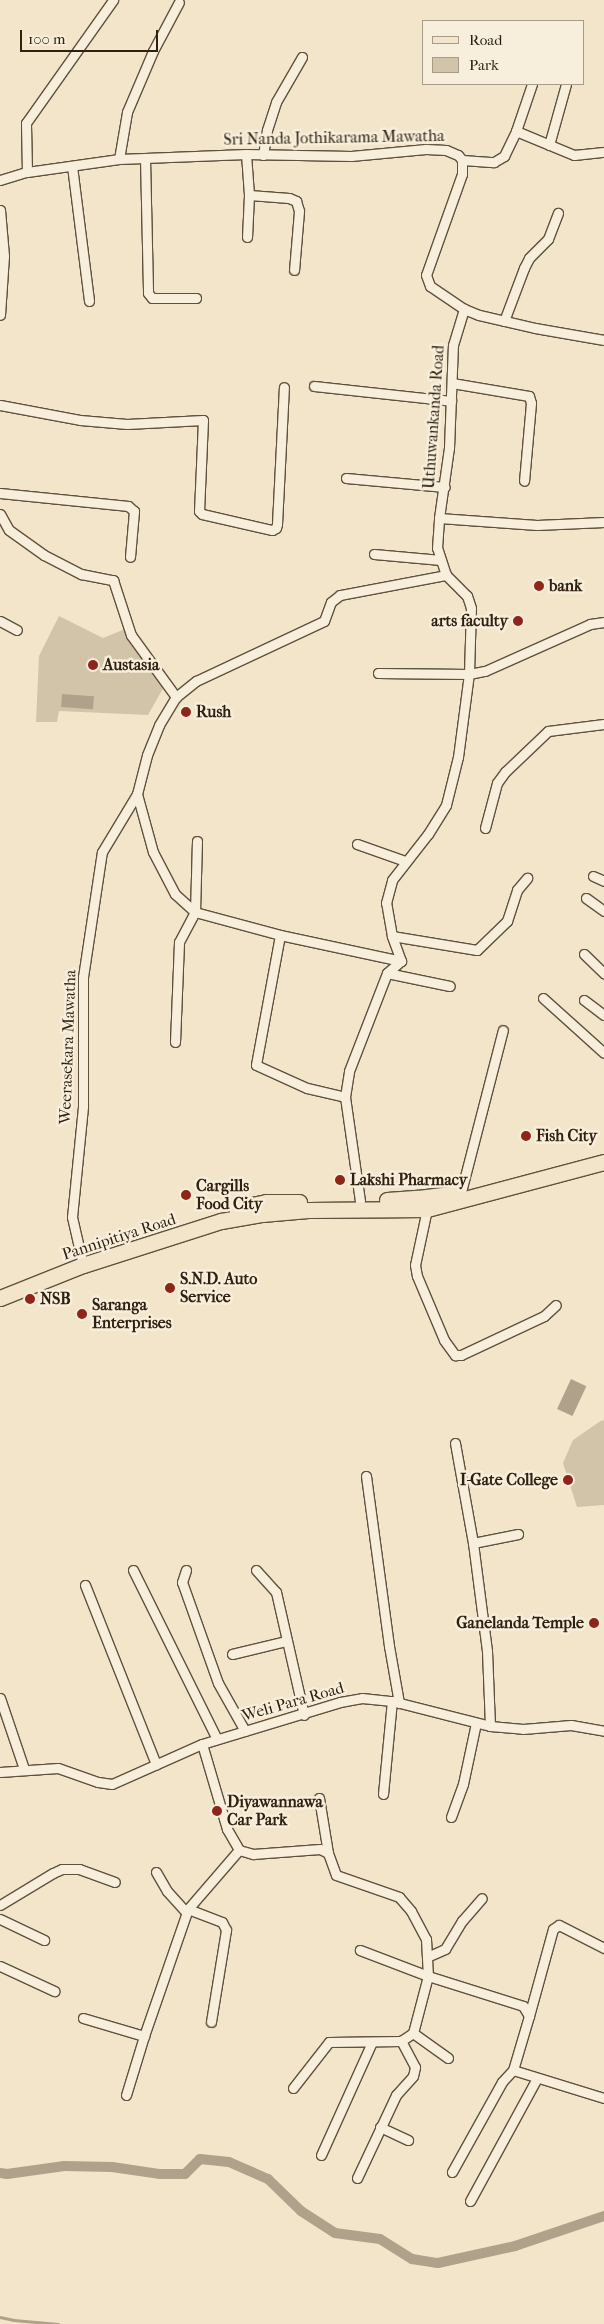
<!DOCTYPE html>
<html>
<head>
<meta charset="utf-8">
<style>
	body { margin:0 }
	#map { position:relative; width:604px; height:2324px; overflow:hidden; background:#f3e5c9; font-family:"IM FELL French Canon",serif }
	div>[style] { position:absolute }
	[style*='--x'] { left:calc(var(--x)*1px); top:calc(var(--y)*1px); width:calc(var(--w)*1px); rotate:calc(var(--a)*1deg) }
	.green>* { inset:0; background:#d2c4a9 }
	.water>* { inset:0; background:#b0a28a; transform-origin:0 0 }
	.stream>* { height:2.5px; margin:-1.25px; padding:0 1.25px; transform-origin:1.25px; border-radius:1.25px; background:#b0a28a }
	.canal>* { height:10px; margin:-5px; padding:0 5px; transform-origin:5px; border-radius:5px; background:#b0a28a }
	.roads { filter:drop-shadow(1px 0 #60513e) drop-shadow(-1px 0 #60513e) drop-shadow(0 1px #60513e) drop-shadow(0 -1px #60513e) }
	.street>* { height:9px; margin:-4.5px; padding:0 4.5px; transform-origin:4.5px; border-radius:4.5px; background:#f7eedc }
	.primary>* { height:15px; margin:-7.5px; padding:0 7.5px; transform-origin:7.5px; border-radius:7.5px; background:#f3e5c9 }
	.dots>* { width:14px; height:14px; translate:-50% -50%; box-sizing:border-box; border:2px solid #f7eedc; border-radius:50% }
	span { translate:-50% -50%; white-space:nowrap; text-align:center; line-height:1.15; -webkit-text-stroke:5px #f7eedc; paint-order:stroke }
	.street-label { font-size:16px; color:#2f200f }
	.poi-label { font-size:16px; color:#2f200f; font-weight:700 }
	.left { translate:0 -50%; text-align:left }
	.right { translate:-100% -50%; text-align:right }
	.legend { position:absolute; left:422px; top:20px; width:162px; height:65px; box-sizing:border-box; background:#f7eedc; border:1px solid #a79c8a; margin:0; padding:6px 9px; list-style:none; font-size:15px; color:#2f200f }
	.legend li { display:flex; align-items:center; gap:10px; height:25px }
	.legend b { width:25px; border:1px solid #a79c8a }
	.scale { position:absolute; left:20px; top:30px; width:138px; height:22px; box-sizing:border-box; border:2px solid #2f200f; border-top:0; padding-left:6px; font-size:15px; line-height:18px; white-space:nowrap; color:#2f200f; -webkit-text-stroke:4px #f7eedc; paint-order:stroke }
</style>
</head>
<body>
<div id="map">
	<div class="green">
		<i style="clip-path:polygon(59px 616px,103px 638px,125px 629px,127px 638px,165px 685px,148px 715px,59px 711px,57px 722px,36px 722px,39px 656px)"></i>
		<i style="clip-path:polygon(602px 1420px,604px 1421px,604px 1505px,577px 1507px,563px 1463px,573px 1440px)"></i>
	</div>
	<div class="water">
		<i style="left:62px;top:694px;width:32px;height:13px;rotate:4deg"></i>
		<i style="left:571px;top:1379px;width:17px;height:33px;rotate:25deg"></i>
	</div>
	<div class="stream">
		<i style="--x:0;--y:2317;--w:14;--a:12"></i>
		<i style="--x:14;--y:2320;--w:44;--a:5.2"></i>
	</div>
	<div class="canal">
		<i style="--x:0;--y:2173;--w:7;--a:8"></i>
		<i style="--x:7;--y:2174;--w:58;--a:-8"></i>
		<i style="--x:64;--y:2166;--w:48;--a:1.2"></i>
		<i style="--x:112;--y:2167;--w:49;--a:8.3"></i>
		<i style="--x:160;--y:2174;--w:25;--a:0"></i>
		<i style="--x:185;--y:2174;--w:21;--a:-45"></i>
		<i style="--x:200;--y:2159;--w:29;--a:6"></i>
		<i style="--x:229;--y:2162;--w:43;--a:23.6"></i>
		<i style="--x:268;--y:2179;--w:46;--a:44.1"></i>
		<i style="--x:301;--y:2211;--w:40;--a:32.9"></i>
		<i style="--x:335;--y:2233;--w:45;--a:7.6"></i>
		<i style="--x:380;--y:2239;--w:38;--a:32"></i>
		<i style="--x:412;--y:2259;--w:26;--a:9"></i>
		<i style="--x:438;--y:2263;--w:79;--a:-12.4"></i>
		<i style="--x:515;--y:2246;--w:94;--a:-18.6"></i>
	</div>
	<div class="roads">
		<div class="street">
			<i style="--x:516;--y:131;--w:50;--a:-71.2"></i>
			<i style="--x:549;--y:145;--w:63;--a:-74.4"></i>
			<i style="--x:246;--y:154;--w:41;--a:85.8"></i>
			<i style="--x:249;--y:195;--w:42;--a:92.7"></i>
			<i style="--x:263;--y:155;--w:25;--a:-81"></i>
			<i style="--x:267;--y:130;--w:29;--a:-72"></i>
			<i style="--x:276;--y:102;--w:52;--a:-60"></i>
			<i style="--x:145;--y:158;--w:135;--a:88.7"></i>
			<i style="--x:148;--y:293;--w:6;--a:51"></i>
			<i style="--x:152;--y:298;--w:44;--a:0"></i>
			<i style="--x:119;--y:159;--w:48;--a:-80.3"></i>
			<i style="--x:127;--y:112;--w:66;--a:-66.9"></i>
			<i style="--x:153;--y:51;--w:55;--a:-62"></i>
			<i style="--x:462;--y:160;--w:32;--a:4"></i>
			<i style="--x:494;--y:162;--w:12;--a:-31"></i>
			<i style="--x:504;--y:156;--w:28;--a:-64"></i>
			<i style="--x:516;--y:131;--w:63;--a:22.5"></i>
			<i style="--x:574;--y:155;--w:30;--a:-6"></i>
			<i style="--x:72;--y:166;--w:136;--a:82.8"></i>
			<i style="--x:27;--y:172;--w:49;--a:-91.2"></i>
			<i style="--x:26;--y:123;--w:151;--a:-54.7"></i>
			<i style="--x:0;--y:180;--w:28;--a:-17"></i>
			<i style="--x:27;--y:172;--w:93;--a:-8"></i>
			<i style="--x:119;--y:159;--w:127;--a:-2.3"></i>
			<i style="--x:246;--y:154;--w:105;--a:1.1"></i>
			<i style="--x:351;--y:156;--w:75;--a:-5.3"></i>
			<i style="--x:426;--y:149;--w:20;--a:3"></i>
			<i style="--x:446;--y:150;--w:13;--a:23"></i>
			<i style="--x:458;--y:155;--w:6;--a:51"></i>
			<i style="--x:462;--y:160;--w:14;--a:90"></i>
			<i style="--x:462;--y:174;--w:107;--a:109.6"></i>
			<i style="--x:426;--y:275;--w:12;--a:70"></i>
			<i style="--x:430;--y:286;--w:41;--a:34.1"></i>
			<i style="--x:464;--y:309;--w:16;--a:22"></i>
			<i style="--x:479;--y:315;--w:57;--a:13.1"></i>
			<i style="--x:535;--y:328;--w:70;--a:9.9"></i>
			<i style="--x:249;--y:195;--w:40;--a:4.3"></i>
			<i style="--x:289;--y:198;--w:8;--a:23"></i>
			<i style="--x:296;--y:201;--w:10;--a:73"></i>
			<i style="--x:299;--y:211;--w:59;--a:94.8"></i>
			<i style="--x:0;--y:210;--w:46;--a:85"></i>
			<i style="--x:4;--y:256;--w:59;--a:93.9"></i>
			<i style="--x:504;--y:321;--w:57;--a:-69.3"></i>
			<i style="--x:524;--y:268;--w:11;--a:-63"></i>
			<i style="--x:529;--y:258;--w:27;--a:-45"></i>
			<i style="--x:548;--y:239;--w:28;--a:-69"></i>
			<i style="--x:452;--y:383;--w:78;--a:9.6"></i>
			<i style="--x:529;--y:396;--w:7;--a:74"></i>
			<i style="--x:531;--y:403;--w:78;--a:95.1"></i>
			<i style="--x:314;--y:386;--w:138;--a:6.2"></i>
			<i style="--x:0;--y:405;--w:81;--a:10.6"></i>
			<i style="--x:80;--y:420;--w:47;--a:4.9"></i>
			<i style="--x:127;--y:424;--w:76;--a:-3"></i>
			<i style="--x:203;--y:420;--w:91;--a:92.5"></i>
			<i style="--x:199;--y:511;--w:4;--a:45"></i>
			<i style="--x:202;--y:514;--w:72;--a:12.9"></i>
			<i style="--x:272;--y:530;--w:4;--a:-27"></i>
			<i style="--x:276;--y:528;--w:4;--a:-76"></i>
			<i style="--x:277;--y:524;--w:137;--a:-87.1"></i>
			<i style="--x:346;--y:478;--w:99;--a:5.2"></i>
			<i style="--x:0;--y:493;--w:129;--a:5.8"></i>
			<i style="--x:128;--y:506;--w:8;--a:40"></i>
			<i style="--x:134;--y:511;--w:46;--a:95"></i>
			<i style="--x:0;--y:514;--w:18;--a:61"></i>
			<i style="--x:9;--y:530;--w:43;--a:35.5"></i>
			<i style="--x:44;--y:555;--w:42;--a:27.2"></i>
			<i style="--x:81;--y:574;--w:33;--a:11"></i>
			<i style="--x:113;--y:580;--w:58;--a:71.9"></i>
			<i style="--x:131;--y:635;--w:77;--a:54"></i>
			<i style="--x:439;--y:518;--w:98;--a:4.1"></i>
			<i style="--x:537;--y:525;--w:67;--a:-2.6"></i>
			<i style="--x:374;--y:554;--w:67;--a:5.1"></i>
			<i style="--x:0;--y:621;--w:19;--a:28"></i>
			<i style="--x:378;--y:673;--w:91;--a:0.6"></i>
			<i style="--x:469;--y:674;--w:16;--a:-11"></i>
			<i style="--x:485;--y:671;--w:115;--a:-24.1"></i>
			<i style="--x:590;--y:624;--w:14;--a:-8"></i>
			<i style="--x:137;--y:794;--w:60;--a:74.6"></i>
			<i style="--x:153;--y:852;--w:47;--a:62.4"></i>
			<i style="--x:175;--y:894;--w:27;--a:42"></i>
			<i style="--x:195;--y:912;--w:88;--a:15.1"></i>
			<i style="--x:280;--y:935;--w:124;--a:12.1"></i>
			<i style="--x:485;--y:828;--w:47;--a:-75.1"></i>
			<i style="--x:497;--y:783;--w:14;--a:-54"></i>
			<i style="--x:505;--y:772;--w:59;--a:-43.6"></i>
			<i style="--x:548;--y:731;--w:56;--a:-7.1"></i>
			<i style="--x:357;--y:844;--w:51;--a:19.5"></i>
			<i style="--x:593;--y:876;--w:12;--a:24"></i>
			<i style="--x:586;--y:898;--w:22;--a:36"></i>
			<i style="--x:280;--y:935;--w:132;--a:100.5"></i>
			<i style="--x:256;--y:1065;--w:56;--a:24.3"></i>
			<i style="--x:307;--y:1088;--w:39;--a:13"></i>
			<i style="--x:392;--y:936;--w:86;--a:9.4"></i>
			<i style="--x:477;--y:950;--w:42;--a:-44"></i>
			<i style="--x:507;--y:921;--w:33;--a:-72"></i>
			<i style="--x:517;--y:890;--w:16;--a:-50"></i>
			<i style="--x:584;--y:954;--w:28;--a:44"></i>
			<i style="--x:387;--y:973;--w:64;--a:11.7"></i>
			<i style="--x:543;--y:998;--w:82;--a:42"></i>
			<i style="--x:584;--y:1000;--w:25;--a:37"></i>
			<i style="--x:175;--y:1042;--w:100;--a:-87.7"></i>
			<i style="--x:179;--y:942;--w:34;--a:-62"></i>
			<i style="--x:195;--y:912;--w:71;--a:-88.4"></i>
			<i style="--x:461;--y:1192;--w:167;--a:-75.5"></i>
			<i style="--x:360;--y:1201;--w:105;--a:-98.2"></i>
			<i style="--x:345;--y:1097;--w:26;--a:-81"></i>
			<i style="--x:349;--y:1071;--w:105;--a:-68.8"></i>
			<i style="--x:387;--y:973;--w:18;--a:-41"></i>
			<i style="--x:401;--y:961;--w:27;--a:-110"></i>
			<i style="--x:392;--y:936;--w:34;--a:-100"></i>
			<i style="--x:386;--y:903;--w:24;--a:-75"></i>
			<i style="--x:392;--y:880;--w:58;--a:-52"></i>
			<i style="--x:428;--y:834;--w:34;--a:-58"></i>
			<i style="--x:446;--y:805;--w:49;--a:-76"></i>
			<i style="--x:458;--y:757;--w:84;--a:-82.5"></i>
			<i style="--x:469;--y:674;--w:66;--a:-88.3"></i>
			<i style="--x:471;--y:608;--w:13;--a:-108"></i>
			<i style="--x:467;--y:596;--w:30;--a:-135"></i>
			<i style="--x:446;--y:575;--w:28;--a:-108"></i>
			<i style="--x:437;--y:548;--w:30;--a:-86"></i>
			<i style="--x:439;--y:518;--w:71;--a:-81.9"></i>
			<i style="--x:449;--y:448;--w:103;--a:-87.8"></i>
			<i style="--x:453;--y:345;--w:38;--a:-73"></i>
			<i style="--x:427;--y:1209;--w:57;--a:102.1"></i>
			<i style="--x:415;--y:1265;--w:11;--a:80"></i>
			<i style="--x:417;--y:1276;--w:69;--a:67.1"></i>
			<i style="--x:444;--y:1340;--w:19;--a:54"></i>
			<i style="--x:455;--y:1355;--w:6;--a:0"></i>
			<i style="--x:461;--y:1355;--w:92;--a:-25.2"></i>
			<i style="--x:544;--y:1316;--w:16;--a:-43"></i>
			<i style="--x:83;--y:1265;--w:49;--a:-102.9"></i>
			<i style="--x:72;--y:1217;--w:112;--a:-84.3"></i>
			<i style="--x:83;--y:1106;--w:129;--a:-90"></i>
			<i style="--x:83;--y:977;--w:126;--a:-81.4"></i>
			<i style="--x:102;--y:852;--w:68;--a:-58.9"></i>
			<i style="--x:137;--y:794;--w:40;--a:-75.6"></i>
			<i style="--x:147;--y:755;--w:32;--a:-68"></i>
			<i style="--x:159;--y:725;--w:33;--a:-59"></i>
			<i style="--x:176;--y:697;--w:26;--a:-39"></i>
			<i style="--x:196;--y:681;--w:141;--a:-25.1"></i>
			<i style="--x:324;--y:621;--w:20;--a:-70"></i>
			<i style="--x:331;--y:602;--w:11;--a:-38"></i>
			<i style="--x:340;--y:595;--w:108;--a:-10.7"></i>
			<i style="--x:455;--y:1443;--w:102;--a:79.8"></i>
			<i style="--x:473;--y:1543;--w:109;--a:82.6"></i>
			<i style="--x:487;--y:1651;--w:75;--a:87.7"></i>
			<i style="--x:366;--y:1476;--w:172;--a:82.3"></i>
			<i style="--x:389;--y:1646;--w:58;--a:80"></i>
			<i style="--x:473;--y:1543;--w:46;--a:-11.3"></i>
			<i style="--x:133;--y:1570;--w:189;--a:63.6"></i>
			<i style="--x:186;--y:1570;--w:13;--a:108"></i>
			<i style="--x:182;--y:1582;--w:107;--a:70.4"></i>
			<i style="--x:218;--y:1683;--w:55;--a:60.6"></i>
			<i style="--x:256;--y:1570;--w:30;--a:48"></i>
			<i style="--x:276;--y:1592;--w:126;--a:77.2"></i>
			<i style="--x:85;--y:1585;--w:193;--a:68.4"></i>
			<i style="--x:232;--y:1654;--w:56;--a:-13.5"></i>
			<i style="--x:0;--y:1698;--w:75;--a:71.3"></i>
			<i style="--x:202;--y:1744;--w:89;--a:73.6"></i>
			<i style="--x:227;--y:1829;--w:24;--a:60"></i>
			<i style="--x:239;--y:1850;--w:15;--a:16"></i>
			<i style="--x:253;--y:1854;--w:67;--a:-4.3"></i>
			<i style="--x:320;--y:1849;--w:9;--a:27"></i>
			<i style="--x:328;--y:1853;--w:23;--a:70"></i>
			<i style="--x:336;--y:1875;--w:67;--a:19.2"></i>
			<i style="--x:399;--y:1897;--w:18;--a:49"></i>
			<i style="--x:411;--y:1911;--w:32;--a:62"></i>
			<i style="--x:426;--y:1939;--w:37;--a:87"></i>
			<i style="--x:428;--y:1976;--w:100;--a:17.5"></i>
			<i style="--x:523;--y:2006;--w:12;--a:59"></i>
			<i style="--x:529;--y:2016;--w:56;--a:106.5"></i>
			<i style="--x:513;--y:2070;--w:16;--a:133"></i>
			<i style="--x:502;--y:2082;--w:103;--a:119.1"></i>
			<i style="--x:0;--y:1772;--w:58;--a:-3.9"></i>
			<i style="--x:58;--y:1768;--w:42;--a:19.3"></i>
			<i style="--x:98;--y:1782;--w:14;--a:8"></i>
			<i style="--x:112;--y:1784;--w:98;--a:-24"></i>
			<i style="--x:202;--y:1744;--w:144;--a:-16.9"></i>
			<i style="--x:340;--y:1702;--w:22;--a:-10"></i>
			<i style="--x:362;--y:1698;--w:30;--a:6"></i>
			<i style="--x:392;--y:1701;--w:101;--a:14.3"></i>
			<i style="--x:490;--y:1726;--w:33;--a:5"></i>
			<i style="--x:523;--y:1729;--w:48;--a:-4.8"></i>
			<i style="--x:571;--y:1725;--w:34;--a:10"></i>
			<i style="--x:383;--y:1794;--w:93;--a:-84.5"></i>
			<i style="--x:319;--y:1798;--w:56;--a:80.7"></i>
			<i style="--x:451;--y:1817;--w:35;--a:-70"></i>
			<i style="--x:463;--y:1784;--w:62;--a:-78"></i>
			<i style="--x:156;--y:1872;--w:22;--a:60"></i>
			<i style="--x:167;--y:1891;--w:28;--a:48"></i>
			<i style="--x:0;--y:1905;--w:62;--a:-31.1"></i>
			<i style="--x:53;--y:1873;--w:10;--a:-24"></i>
			<i style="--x:62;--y:1869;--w:17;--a:0"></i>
			<i style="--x:79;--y:1869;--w:38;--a:20"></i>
			<i style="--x:188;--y:1909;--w:36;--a:21"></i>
			<i style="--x:222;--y:1922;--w:9;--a:63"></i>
			<i style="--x:226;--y:1930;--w:93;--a:99.3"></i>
			<i style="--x:0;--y:1919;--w:49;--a:25.5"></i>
			<i style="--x:427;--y:1957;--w:20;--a:-24"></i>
			<i style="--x:445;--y:1949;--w:33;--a:-59"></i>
			<i style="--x:462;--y:1921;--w:30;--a:-49"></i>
			<i style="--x:0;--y:1966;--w:60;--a:24.8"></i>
			<i style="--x:529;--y:2016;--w:90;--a:-74.6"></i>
			<i style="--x:553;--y:1929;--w:7;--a:-34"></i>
			<i style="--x:559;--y:1925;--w:51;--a:27.1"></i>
			<i style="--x:83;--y:2018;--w:64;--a:16.4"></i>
			<i style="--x:413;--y:2033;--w:43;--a:35.5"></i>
			<i style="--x:513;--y:2070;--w:95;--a:17.1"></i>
			<i style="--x:293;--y:2088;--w:58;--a:-52"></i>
			<i style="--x:329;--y:2042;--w:72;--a:-0.8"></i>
			<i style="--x:401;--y:2041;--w:14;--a:-34"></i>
			<i style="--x:413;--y:2033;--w:59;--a:-75.3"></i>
			<i style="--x:428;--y:1976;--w:73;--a:-159.1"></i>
			<i style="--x:126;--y:2095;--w:62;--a:-73"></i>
			<i style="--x:144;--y:2036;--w:134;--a:-70.9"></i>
			<i style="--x:188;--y:1909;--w:78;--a:-49.2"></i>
			<i style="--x:380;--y:2127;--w:31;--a:25"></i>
			<i style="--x:321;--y:2155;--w:124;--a:-65.7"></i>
			<i style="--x:357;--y:2178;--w:92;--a:-64.8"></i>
			<i style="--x:396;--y:2095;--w:25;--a:-48"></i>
			<i style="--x:413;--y:2076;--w:9;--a:-77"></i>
			<i style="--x:415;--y:2067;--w:30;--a:-118"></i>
			<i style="--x:470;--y:2201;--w:140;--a:-61.4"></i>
		</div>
		<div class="primary">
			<i style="--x:387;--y:1200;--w:31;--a:-4"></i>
			<i style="--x:418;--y:1198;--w:39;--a:-7"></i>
			<i style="--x:236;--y:1208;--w:31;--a:-11"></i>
			<i style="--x:266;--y:1202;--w:33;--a:0"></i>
			<i style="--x:0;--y:1298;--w:89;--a:-21.7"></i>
			<i style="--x:83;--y:1265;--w:145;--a:-17.7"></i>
			<i style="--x:221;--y:1221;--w:42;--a:-9.7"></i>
			<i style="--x:262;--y:1214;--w:46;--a:-5"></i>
			<i style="--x:308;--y:1210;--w:119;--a:-0.5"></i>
			<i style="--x:427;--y:1209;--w:183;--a:-14.9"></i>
		</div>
	</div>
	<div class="dots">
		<i style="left:539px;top:586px;background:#8f2418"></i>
		<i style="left:518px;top:621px;background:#8f2418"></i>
		<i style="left:93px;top:665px;background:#8f2418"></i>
		<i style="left:186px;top:712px;background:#8f2418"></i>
		<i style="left:526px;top:1136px;background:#8f2418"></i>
		<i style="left:340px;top:1180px;background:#8f2418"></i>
		<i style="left:186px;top:1195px;background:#8f2418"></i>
		<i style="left:170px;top:1288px;background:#8f2418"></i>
		<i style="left:30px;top:1299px;background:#8f2418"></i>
		<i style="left:82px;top:1314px;background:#8f2418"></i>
		<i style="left:568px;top:1480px;background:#8f2418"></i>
		<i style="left:594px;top:1623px;background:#8f2418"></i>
		<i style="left:217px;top:1811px;background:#8f2418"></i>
	</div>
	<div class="street-label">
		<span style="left:334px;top:138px;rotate:-1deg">Sri Nanda Jothikarama Mawatha</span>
		<span style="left:434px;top:417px;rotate:-86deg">Uthuwankanda Road</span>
		<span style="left:68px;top:1047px;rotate:-88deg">Weerasekara Mawatha</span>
		<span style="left:119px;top:1237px;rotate:-18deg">Pannipitiya Road</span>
		<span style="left:293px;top:1702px;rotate:-16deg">Weli Para Road</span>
	</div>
	<div class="poi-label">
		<span class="left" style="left:549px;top:586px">bank</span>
		<span class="right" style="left:508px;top:621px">arts faculty</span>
		<span class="left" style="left:103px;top:665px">Austasia</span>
		<span class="left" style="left:196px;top:712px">Rush</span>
		<span class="left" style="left:536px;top:1136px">Fish City</span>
		<span class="left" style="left:350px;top:1180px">Lakshi Pharmacy</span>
		<span class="left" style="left:196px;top:1195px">Cargills<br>Food City</span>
		<span class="left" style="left:180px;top:1288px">S.N.D. Auto<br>Service</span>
		<span class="left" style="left:40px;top:1299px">NSB</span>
		<span class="left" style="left:92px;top:1314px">Saranga<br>Enterprises</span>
		<span class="right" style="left:558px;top:1480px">I-Gate College</span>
		<span class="right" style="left:584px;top:1623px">Ganelanda Temple</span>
		<span class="left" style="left:227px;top:1811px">Diyawannawa<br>Car Park</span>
	</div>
	<ul class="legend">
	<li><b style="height:6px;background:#f3e5c9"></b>Road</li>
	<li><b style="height:14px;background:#d2c4a9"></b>Park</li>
	</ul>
	<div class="scale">100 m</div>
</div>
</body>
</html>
